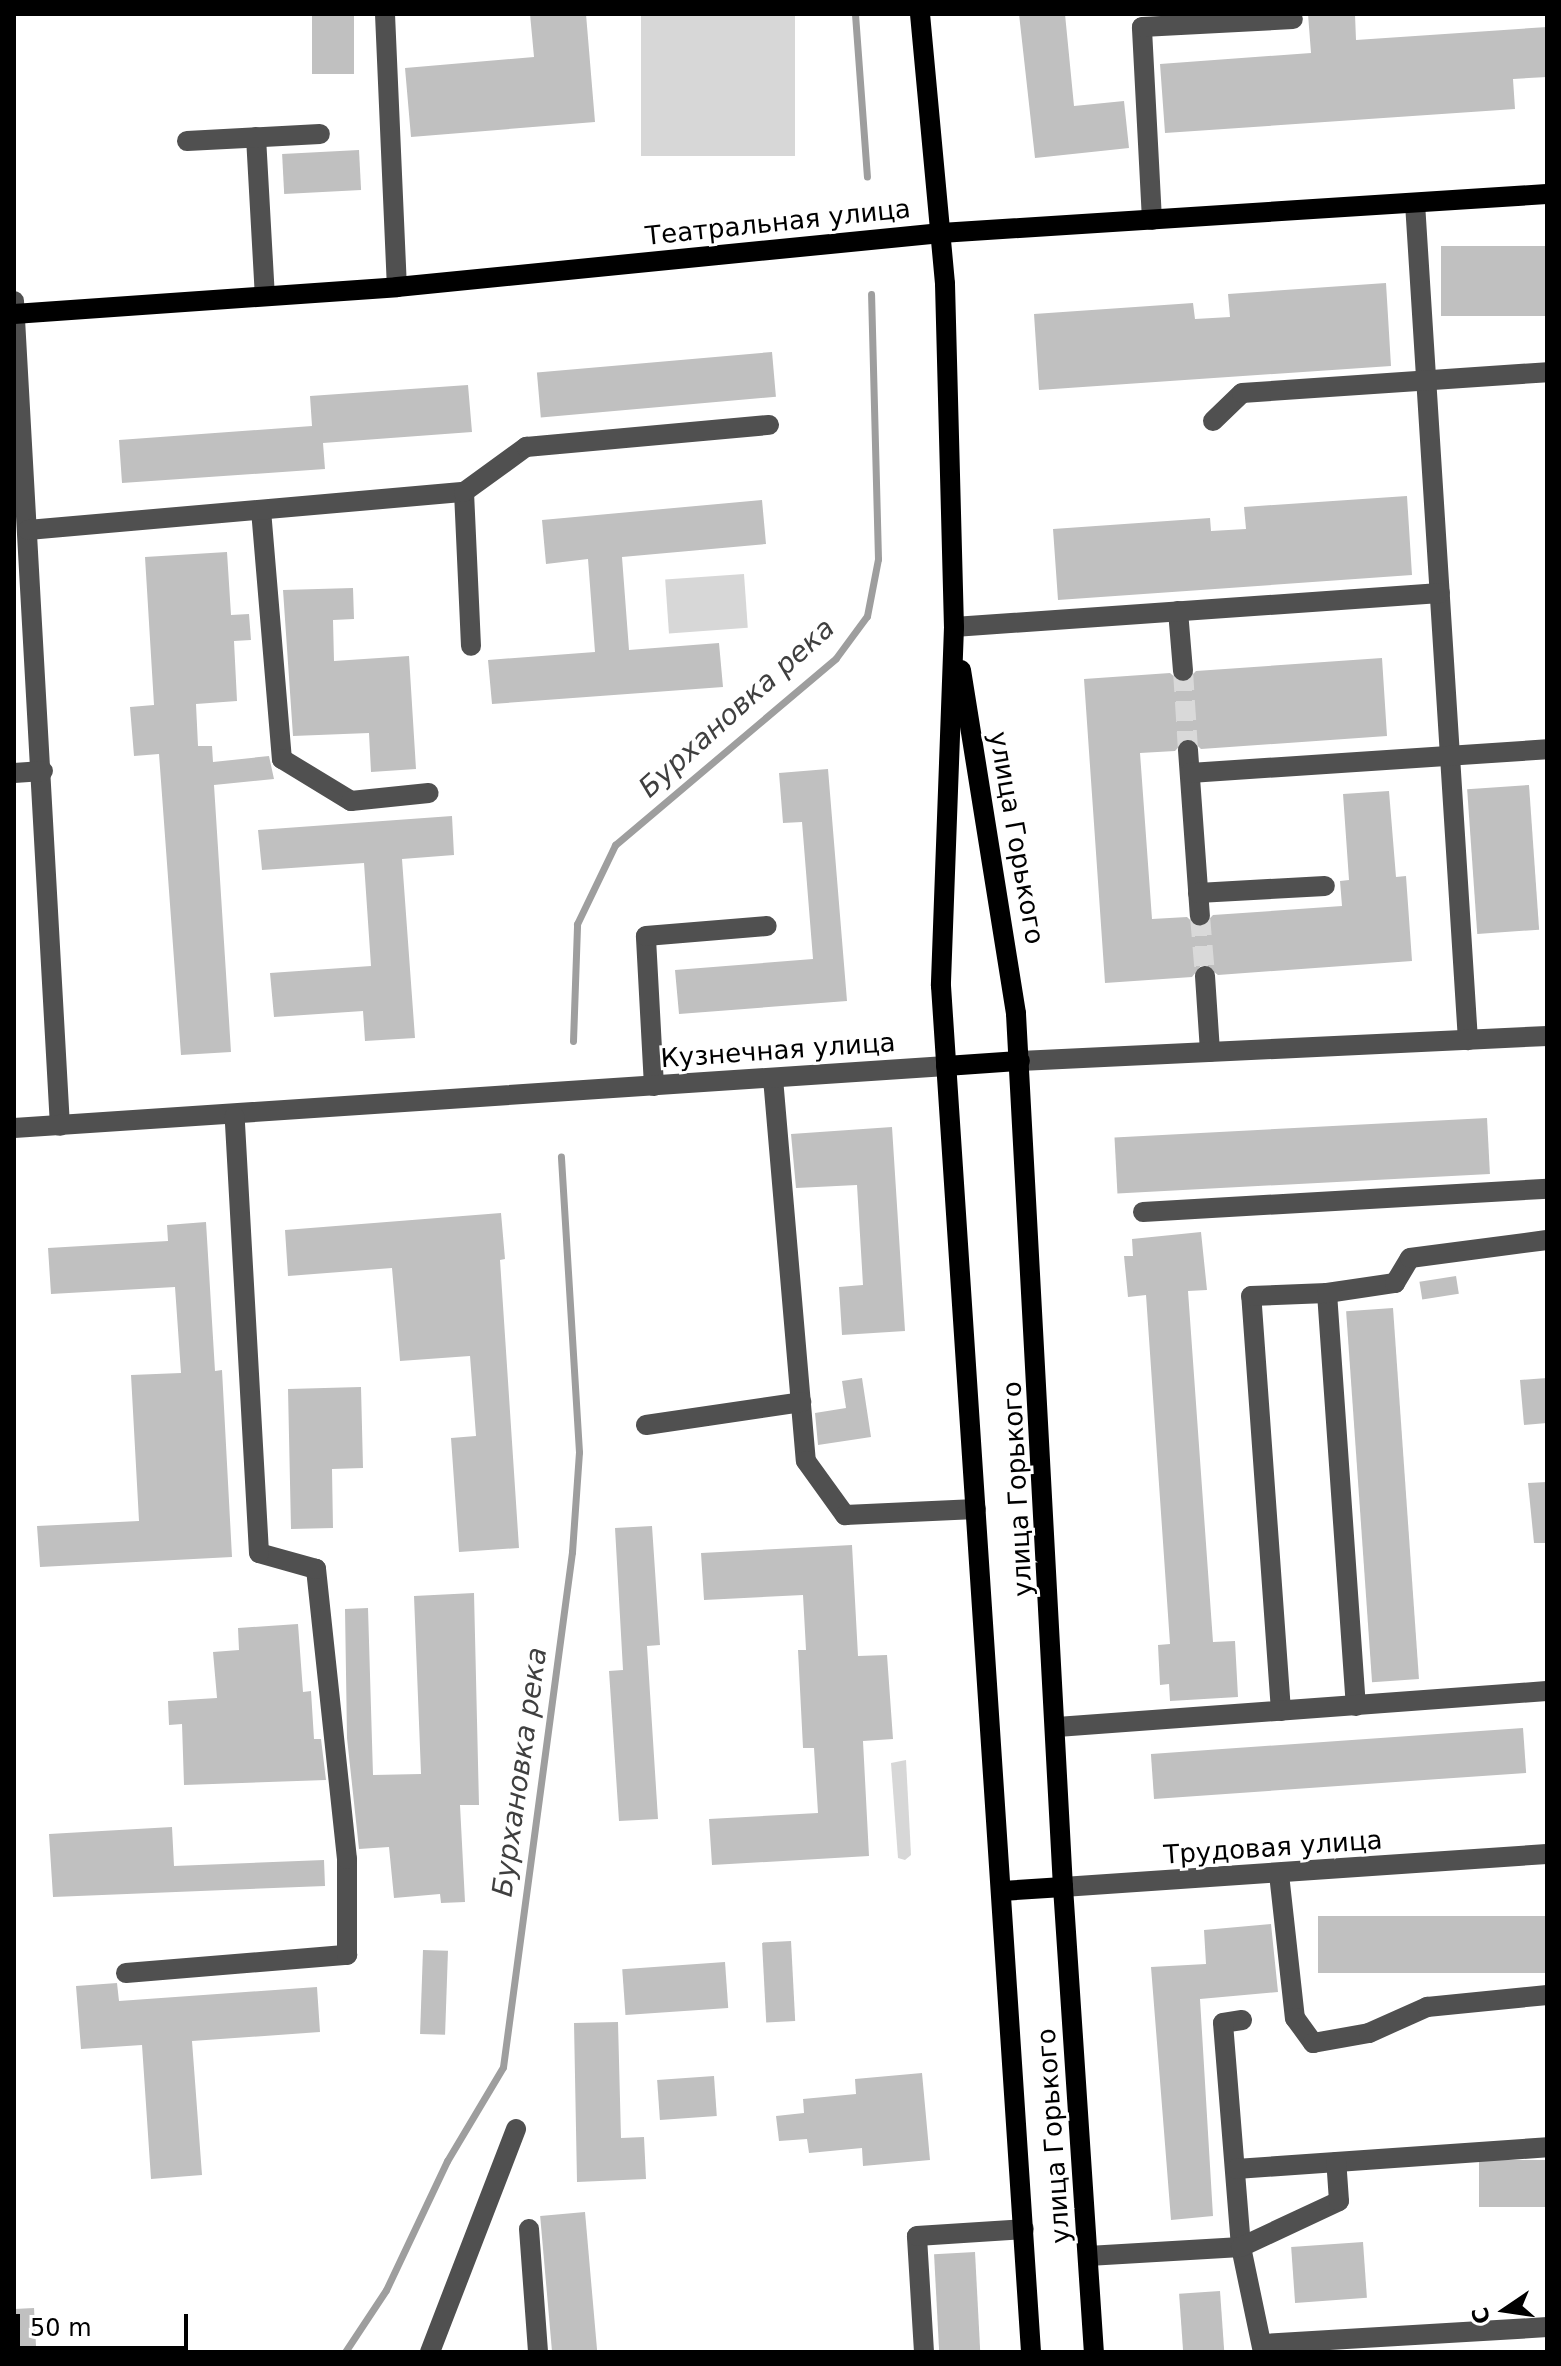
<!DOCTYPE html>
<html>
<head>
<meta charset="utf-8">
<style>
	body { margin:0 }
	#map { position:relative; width:1561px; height:2366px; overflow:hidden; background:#fff; font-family:"DejaVu Sans",sans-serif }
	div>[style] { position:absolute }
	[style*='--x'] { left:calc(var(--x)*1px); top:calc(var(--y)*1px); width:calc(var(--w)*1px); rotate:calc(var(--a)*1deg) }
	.green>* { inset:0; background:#d7d7d7; transform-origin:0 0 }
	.stream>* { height:7px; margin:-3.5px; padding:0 3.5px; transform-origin:3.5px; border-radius:3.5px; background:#9e9e9e }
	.building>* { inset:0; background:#c0c0c0; transform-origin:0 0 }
	.minor-tunnel>* { height:20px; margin-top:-10px; transform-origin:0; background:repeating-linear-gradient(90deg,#d9d9d9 0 20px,transparent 0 30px) }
	.minor>* { height:20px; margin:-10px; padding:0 10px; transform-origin:10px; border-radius:10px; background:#505050 }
	.major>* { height:20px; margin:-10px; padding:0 10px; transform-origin:10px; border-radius:10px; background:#000 }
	span { translate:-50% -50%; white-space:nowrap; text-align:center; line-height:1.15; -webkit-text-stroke:6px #fff; paint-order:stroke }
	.street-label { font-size:26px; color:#000 }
	.water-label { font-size:28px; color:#3f3f3f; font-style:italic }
	.frame { position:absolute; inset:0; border:16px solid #000; pointer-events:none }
	.north { position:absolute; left:1465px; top:2270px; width:80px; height:80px; -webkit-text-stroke:6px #fff; paint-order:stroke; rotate:257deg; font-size:22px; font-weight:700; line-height:32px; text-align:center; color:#000 }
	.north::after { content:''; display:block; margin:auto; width:28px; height:36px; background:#000; clip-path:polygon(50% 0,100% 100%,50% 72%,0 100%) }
	.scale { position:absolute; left:16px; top:2314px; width:172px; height:36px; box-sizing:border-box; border:4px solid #000; border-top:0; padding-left:10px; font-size:24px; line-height:28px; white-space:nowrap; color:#000; -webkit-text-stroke:6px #fff; paint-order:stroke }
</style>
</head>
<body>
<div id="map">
	<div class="green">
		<i style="left:641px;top:14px;width:154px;height:142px"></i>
		<i style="left:744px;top:574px;width:54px;height:79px;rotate:86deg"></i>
		<i style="clip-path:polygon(906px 1760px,911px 1855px,905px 1860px,898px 1858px,891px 1763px)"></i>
	</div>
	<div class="stream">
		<i style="--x:855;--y:14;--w:163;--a:85.8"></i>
		<i style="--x:573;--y:1041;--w:117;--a:-88"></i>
		<i style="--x:577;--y:924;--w:88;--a:-64.3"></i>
		<i style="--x:615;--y:845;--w:289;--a:-40.2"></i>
		<i style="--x:836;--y:658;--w:52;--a:-53.6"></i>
		<i style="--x:867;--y:616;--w:58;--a:-79.1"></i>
		<i style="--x:878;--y:559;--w:265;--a:-91.5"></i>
		<i style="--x:345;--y:2352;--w:74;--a:-56.5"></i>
		<i style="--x:386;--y:2290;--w:143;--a:-64.7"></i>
		<i style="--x:447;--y:2161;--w:109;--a:-59.2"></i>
		<i style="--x:503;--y:2067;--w:520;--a:-82.37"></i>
		<i style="--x:572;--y:1552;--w:100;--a:-86"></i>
		<i style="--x:579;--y:1452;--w:296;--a:-93.5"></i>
	</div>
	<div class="building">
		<i style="left:312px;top:14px;width:42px;height:60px"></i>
		<i style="clip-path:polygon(530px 14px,586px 14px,595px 122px,411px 137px,405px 68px,534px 57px)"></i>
		<i style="clip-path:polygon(1019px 14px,1065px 14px,1074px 106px,1124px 101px,1129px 148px,1035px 158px)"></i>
		<i style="clip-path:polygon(1308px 14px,1355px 14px,1356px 40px,1547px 27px,1547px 77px,1513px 79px,1515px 109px,1165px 133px,1160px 64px,1311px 53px)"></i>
		<i style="left:359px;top:150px;width:40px;height:77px;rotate:87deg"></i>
		<i style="left:1547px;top:246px;width:70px;height:106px;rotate:90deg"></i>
		<i style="clip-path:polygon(1386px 283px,1391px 366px,1039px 390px,1034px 314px,1193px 303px,1195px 319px,1230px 317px,1228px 294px)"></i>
		<i style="left:772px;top:352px;width:45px;height:236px;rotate:85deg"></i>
		<i style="clip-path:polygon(468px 385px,472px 432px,323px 443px,325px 469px,122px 483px,119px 440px,312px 426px,310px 396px)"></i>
		<i style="clip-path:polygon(1407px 496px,1412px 575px,1058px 600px,1053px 529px,1210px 518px,1211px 531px,1246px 529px,1244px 507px)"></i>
		<i style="clip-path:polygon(762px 500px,766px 544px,622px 557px,629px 650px,719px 643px,723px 687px,492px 704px,488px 660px,595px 652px,588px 559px,546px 564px,542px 520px)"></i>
		<i style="clip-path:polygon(227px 552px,231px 615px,249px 614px,251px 640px,234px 641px,237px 701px,196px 704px,198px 746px,212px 746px,213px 762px,269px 756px,274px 779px,214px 785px,231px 1052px,181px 1055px,159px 754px,134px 756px,130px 707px,154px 705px,145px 557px)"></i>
		<i style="clip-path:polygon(353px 588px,354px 619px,333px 620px,334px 661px,409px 656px,416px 769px,371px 772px,369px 733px,293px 736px,283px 590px)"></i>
		<i style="clip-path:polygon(1382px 658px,1387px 736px,1201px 749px,1188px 737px,1175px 751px,1140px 753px,1152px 919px,1187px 917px,1200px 929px,1213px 915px,1342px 906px,1340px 881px,1349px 880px,1343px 794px,1389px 791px,1396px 877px,1406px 876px,1412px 961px,1218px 975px,1203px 963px,1192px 977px,1105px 983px,1084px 679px,1170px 673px,1183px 684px,1196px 671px)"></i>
		<i style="clip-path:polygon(828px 769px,847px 1001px,679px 1014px,675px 970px,813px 959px,802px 822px,783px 823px,779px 773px)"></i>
		<i style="left:1529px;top:785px;width:145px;height:62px;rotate:86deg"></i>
		<i style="clip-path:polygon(452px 816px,454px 855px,402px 859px,415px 1038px,365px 1041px,363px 1011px,274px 1017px,270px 973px,371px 966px,364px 863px,262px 870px,258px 830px)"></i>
		<i style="left:1487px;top:1118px;width:56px;height:373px;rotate:87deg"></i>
		<i style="clip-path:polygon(892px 1127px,905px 1331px,842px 1335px,839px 1287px,863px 1285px,857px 1185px,796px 1188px,791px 1134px)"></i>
		<i style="clip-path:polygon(501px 1213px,505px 1259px,500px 1260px,519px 1548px,459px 1552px,451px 1438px,476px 1436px,470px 1356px,400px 1361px,392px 1268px,288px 1276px,285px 1230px)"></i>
		<i style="clip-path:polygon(206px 1222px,215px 1371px,222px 1370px,232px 1557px,40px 1567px,37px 1526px,139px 1521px,131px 1375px,181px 1373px,175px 1287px,51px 1294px,48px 1248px,168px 1241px,167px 1225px)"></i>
		<i style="clip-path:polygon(1201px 1232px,1207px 1290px,1188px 1291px,1213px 1642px,1235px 1641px,1238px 1697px,1170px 1701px,1169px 1684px,1160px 1685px,1158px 1645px,1170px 1644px,1146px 1295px,1128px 1297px,1124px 1256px,1133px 1256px,1132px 1239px)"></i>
		<i style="left:1456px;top:1276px;width:18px;height:37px;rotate:81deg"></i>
		<i style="left:1393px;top:1308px;width:372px;height:47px;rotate:86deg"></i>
		<i style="clip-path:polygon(862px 1378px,871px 1437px,818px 1445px,815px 1413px,846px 1408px,842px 1381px)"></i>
		<i style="clip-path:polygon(1547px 1378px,1547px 1423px,1524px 1425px,1520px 1380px)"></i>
		<i style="clip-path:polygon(361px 1387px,363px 1468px,332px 1469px,333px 1528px,291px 1529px,288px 1389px)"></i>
		<i style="clip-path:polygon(1547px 1482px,1547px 1543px,1534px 1543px,1528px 1483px)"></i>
		<i style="clip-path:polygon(652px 1526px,660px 1645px,647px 1646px,658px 1819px,619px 1821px,609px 1671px,623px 1670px,615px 1528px)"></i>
		<i style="clip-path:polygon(852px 1545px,858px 1656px,887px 1655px,893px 1739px,863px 1741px,869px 1856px,712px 1865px,709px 1819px,818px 1813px,814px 1748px,803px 1748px,798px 1650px,806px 1650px,803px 1595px,704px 1600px,701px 1553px)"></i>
		<i style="clip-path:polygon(474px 1593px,479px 1805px,460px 1805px,465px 1902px,441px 1903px,440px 1894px,394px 1898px,389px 1847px,359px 1849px,347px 1738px,345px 1609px,368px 1608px,373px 1775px,421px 1774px,414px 1596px)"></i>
		<i style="clip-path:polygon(298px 1624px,303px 1692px,311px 1691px,314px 1739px,321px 1739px,326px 1780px,184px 1785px,182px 1724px,169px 1725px,168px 1701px,217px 1698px,213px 1652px,239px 1650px,238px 1628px)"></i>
		<i style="left:1523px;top:1728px;width:45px;height:373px;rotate:86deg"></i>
		<i style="clip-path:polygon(172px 1827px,174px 1866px,324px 1860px,325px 1886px,53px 1897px,49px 1834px)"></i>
		<i style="left:1547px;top:1916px;width:57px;height:229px;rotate:90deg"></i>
		<i style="clip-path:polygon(1271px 1924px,1278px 1992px,1200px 1999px,1213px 2216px,1171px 2220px,1151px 1967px,1206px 1964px,1204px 1930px)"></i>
		<i style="left:791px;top:1941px;width:80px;height:29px;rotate:87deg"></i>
		<i style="left:423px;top:1950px;width:25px;height:84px;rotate:2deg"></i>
		<i style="left:725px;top:1962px;width:46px;height:103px;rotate:86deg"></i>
		<i style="clip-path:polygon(117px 1983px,119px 2001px,317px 1987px,320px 2032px,192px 2041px,202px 2175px,151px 2179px,142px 2045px,81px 2049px,76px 1986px)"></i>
		<i style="clip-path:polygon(618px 2022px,621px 2138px,644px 2137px,646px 2179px,577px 2182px,574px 2023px)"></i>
		<i style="clip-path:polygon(922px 2073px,930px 2160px,863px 2166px,862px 2148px,809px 2153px,807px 2139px,779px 2141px,776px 2116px,804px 2113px,803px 2099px,856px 2094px,855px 2079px)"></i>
		<i style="left:714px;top:2076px;width:40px;height:57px;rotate:86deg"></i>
		<i style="left:1547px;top:2160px;width:47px;height:68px;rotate:90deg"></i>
		<i style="left:585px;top:2212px;width:141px;height:45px;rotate:85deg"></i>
		<i style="left:1363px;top:2242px;width:56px;height:72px;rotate:86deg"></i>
		<i style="left:975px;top:2252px;width:100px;height:41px;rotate:87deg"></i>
		<i style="left:1220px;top:2291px;width:61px;height:41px;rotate:86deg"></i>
		<i style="left:34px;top:2308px;width:44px;height:20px;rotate:87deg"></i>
	</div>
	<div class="minor-tunnel">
		<i style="--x:1183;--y:671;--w:79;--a:86.4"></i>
		<i style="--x:1200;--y:916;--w:60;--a:85.2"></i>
	</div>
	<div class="minor">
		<i style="--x:385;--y:14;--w:273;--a:87.5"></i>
		<i style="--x:256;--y:137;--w:159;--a:86.8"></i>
		<i style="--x:187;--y:141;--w:133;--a:-3"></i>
		<i style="--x:1415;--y:203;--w:839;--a:86.38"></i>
		<i style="--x:1152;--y:220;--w:193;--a:-93"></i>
		<i style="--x:1142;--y:27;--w:151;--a:-3"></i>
		<i style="--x:14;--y:301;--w:826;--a:86.81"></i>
		<i style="--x:1213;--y:421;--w:40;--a:-44"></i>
		<i style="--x:1242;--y:393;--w:306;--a:-3.9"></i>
		<i style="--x:464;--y:492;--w:154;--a:87.4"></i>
		<i style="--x:261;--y:510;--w:250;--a:85.2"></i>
		<i style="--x:282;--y:759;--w:81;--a:31.3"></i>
		<i style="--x:351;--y:801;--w:78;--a:-5.9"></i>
		<i style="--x:28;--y:530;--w:438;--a:-5"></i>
		<i style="--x:464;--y:492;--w:77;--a:-36"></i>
		<i style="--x:526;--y:447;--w:244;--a:-5.2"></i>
		<i style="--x:1178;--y:611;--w:60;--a:85.2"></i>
		<i style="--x:954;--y:627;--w:487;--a:-4"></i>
		<i style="--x:1188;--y:750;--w:166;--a:85.9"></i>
		<i style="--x:14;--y:773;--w:29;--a:-4"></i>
		<i style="--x:1190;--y:773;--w:358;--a:-3.8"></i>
		<i style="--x:1198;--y:893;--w:127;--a:-3.2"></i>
		<i style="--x:1205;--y:976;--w:76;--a:86.2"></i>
		<i style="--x:1020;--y:1061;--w:528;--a:-2.72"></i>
		<i style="--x:773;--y:1078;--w:384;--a:85.1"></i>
		<i style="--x:806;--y:1461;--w:67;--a:54.2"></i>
		<i style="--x:845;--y:1515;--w:131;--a:-2.6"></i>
		<i style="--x:654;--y:1086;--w:150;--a:-93.1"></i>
		<i style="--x:646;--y:936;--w:121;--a:-4.7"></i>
		<i style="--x:14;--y:1128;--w:934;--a:-3.81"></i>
		<i style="--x:1143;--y:1212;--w:405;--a:-3.3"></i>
		<i style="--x:1327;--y:1293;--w:414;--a:86"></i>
		<i style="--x:646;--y:1425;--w:157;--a:-8.4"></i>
		<i style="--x:1281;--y:1711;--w:416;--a:-94.1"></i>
		<i style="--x:1251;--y:1296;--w:76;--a:-2.3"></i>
		<i style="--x:1327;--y:1293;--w:69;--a:-8.4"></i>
		<i style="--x:1395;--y:1283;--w:29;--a:-59"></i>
		<i style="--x:1410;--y:1258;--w:138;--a:-7.5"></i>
		<i style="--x:1057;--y:1727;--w:491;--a:-4.2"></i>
		<i style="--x:1279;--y:1874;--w:145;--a:83.7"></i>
		<i style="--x:1295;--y:2018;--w:31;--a:54"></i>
		<i style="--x:1313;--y:2043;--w:57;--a:-10.1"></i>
		<i style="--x:1369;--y:2033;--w:64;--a:-24.1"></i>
		<i style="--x:1427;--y:2007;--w:121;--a:-5.7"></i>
		<i style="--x:1063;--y:1887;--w:485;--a:-3.9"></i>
		<i style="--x:126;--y:1973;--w:222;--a:-4.7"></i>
		<i style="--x:347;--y:1955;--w:96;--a:-90"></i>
		<i style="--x:347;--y:1859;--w:292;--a:-96.1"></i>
		<i style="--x:316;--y:1569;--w:59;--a:-164.3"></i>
		<i style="--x:259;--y:1553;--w:437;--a:-93.2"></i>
		<i style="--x:1242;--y:2020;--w:19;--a:171"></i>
		<i style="--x:1223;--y:2023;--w:225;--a:85.4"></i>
		<i style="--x:1241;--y:2247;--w:107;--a:78.2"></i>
		<i style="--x:1236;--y:2169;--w:312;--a:-4"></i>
		<i style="--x:529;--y:2229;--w:123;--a:85.8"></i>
		<i style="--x:1088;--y:2256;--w:153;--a:-3.4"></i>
		<i style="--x:1241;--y:2247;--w:108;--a:-25.1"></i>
		<i style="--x:1339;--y:2201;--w:39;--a:-94"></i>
		<i style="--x:1263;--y:2344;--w:285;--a:-3.4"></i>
		<i style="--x:430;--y:2352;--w:239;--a:-68.9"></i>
		<i style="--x:924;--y:2352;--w:116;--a:-93.5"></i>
		<i style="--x:917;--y:2236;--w:107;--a:-3.7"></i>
	</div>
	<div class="major">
		<i style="--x:920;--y:14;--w:271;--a:84.7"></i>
		<i style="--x:945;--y:284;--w:343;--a:88.5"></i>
		<i style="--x:954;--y:627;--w:359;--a:92.1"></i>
		<i style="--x:941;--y:986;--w:1369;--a:86.23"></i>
		<i style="--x:14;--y:314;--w:384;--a:-4"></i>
		<i style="--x:397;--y:287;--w:547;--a:-5.67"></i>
		<i style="--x:941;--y:233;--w:607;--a:-3.68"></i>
		<i style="--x:961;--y:670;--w:348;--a:80.9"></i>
		<i style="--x:1016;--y:1014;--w:874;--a:86.92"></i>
		<i style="--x:1063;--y:1887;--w:466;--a:86.2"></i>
		<i style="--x:946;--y:1066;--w:74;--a:-3.9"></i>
		<i style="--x:1002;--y:1891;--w:61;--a:-3.8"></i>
	</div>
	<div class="street-label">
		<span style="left:778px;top:223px;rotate:-6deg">Театральная улица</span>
		<span style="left:1016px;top:838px;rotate:80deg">улица Горького</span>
		<span style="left:778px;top:1051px;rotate:-4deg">Кузнечная улица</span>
		<span style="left:1018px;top:1489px;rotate:-93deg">улица Горького</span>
		<span style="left:1273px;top:1848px;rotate:-4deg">Трудовая улица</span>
		<span style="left:1054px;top:2136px;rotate:-94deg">улица Горького</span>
	</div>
	<div class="water-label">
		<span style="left:737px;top:708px;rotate:-42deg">Бурхановка река</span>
		<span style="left:520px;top:1772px;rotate:-82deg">Бурхановка река</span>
	</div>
	<div class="frame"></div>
	<div class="north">С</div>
	<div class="scale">50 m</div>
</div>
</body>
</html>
